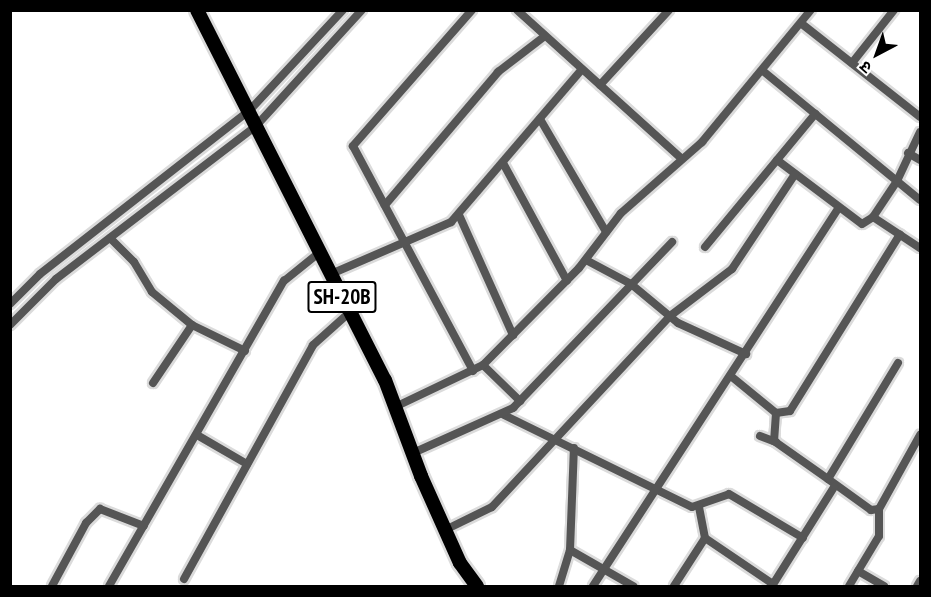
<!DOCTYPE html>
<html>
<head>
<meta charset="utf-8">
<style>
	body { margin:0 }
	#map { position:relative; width:931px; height:597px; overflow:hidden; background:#fff; font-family:"PT Sans Narrow","Noto Sans Devanagari",sans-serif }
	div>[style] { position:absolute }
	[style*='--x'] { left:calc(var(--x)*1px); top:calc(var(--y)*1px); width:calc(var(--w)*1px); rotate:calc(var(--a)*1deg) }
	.roads { filter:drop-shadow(2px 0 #dbdbdb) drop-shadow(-2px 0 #dbdbdb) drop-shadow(0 2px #dbdbdb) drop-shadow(0 -2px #dbdbdb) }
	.minor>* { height:8px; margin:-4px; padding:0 4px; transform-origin:4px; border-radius:4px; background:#555 }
	.primary>* { height:14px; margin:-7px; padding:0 7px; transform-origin:7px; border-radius:7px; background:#000 }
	span { translate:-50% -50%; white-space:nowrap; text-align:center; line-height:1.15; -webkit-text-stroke:4.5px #fff; paint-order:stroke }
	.shield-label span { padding:2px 4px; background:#fff; border:2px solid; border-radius:4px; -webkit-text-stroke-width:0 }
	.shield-label { font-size:21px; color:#000; font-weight:700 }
	.frame { position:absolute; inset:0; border:12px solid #000; pointer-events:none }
	.north { position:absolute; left:847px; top:24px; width:60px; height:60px; -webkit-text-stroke:4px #fff; paint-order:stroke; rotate:221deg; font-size:16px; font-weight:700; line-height:24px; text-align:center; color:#000 }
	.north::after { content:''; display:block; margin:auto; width:21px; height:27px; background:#000; clip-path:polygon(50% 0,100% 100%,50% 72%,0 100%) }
</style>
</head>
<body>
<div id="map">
	<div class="roads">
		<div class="minor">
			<i style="--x:472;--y:10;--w:181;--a:131.2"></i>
			<i style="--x:353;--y:146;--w:255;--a:61.9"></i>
			<i style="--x:517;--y:10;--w:222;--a:42.1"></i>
			<i style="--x:802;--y:24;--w:150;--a:38.2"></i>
			<i style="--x:852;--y:63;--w:68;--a:-51.6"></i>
			<i style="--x:763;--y:71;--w:203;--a:39.4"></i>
			<i style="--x:600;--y:85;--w:102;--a:-47.4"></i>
			<i style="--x:540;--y:119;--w:131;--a:59.7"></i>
			<i style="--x:908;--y:153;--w:14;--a:30"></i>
			<i style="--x:777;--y:160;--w:106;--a:37"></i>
			<i style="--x:862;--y:224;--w:13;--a:-32"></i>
			<i style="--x:873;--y:217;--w:43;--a:-56.3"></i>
			<i style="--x:897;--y:181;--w:54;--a:-64.9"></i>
			<i style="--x:503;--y:163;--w:134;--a:61.5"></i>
			<i style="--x:385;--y:205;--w:175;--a:-49.6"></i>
			<i style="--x:498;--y:72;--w:59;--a:-37.5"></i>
			<i style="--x:459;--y:215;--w:132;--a:65.8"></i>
			<i style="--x:873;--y:217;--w:56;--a:33.4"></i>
			<i style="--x:110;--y:238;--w:34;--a:45"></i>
			<i style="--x:134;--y:262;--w:35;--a:59"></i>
			<i style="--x:152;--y:292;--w:52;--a:39.5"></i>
			<i style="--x:705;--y:247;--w:173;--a:-50.4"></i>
			<i style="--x:586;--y:260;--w:51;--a:28.1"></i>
			<i style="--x:631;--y:284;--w:61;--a:39.7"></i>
			<i style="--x:678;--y:323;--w:75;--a:24.5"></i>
			<i style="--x:331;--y:274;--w:131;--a:-23.4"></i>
			<i style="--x:451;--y:222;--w:201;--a:-49.4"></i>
			<i style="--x:10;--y:304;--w:42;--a:-45"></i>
			<i style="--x:40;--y:274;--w:265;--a:-38"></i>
			<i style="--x:249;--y:111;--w:138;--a:-47.1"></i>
			<i style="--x:10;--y:325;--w:65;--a:-45"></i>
			<i style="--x:56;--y:279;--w:252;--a:-37.4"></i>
			<i style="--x:256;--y:126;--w:157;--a:-47.6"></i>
			<i style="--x:898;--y:363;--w:135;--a:121.1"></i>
			<i style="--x:828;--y:479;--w:53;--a:35.8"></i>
			<i style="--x:871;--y:510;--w:8;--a:-7"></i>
			<i style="--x:879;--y:509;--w:85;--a:-61"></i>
			<i style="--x:483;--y:365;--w:52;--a:44.2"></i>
			<i style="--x:732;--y:377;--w:57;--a:39.3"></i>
			<i style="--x:776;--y:413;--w:14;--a:-8"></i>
			<i style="--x:790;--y:411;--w:208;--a:-58.1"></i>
			<i style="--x:153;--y:383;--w:70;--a:-56.1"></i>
			<i style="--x:192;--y:325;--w:59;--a:26.1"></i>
			<i style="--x:397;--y:406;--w:95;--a:-25.5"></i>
			<i style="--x:483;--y:365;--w:136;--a:-45.3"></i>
			<i style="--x:579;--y:268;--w:69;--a:-52.6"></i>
			<i style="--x:621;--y:213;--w:108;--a:-41.2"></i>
			<i style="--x:702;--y:142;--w:171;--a:-50.5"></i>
			<i style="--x:776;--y:413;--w:28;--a:94"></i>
			<i style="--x:774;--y:441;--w:66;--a:35.1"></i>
			<i style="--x:504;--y:415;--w:209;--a:26.1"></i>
			<i style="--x:692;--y:507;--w:39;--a:-19"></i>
			<i style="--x:729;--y:494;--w:86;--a:30.7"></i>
			<i style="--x:197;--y:435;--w:58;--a:30.1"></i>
			<i style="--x:760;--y:436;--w:17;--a:21"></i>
			<i style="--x:413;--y:453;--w:110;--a:-24.2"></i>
			<i style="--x:513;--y:408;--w:230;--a:-46.2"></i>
			<i style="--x:699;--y:507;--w:32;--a:79"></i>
			<i style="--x:705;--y:538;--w:82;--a:34.1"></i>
			<i style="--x:445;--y:530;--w:52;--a:-26.1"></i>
			<i style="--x:492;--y:507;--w:261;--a:-47"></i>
			<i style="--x:670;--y:316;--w:78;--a:-37.2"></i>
			<i style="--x:732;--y:269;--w:114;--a:-56.4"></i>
			<i style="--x:570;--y:550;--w:73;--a:29.7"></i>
			<i style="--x:858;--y:571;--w:30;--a:30"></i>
			<i style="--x:184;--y:579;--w:267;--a:-61.1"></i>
			<i style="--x:313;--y:345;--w:50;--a:-41.7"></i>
			<i style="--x:52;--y:586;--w:72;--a:-61.6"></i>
			<i style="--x:86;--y:523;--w:20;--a:-45"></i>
			<i style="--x:100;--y:509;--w:47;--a:21.1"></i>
			<i style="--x:109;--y:586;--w:352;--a:-60.2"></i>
			<i style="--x:284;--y:281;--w:46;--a:-38.9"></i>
			<i style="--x:559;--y:586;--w:38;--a:-73"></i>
			<i style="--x:570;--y:550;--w:102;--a:-87.8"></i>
			<i style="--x:593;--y:586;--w:450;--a:-57"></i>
			<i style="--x:674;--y:586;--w:57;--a:-57.1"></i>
			<i style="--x:772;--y:586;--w:117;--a:-57.9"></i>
			<i style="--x:849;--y:586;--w:58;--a:-59"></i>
			<i style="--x:879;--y:536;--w:27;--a:-90"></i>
			<i style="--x:917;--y:586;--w:6;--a:-59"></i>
		</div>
		<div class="primary">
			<i style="--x:197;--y:10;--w:415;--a:63.1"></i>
			<i style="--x:385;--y:380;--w:103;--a:69.4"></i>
			<i style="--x:421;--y:476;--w:95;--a:65.9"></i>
			<i style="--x:460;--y:563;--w:29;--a:54"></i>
		</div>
	</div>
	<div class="shield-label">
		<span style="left:342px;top:297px">SH-20B</span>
	</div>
	<div class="frame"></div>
	<div class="north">उ</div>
</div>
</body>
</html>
